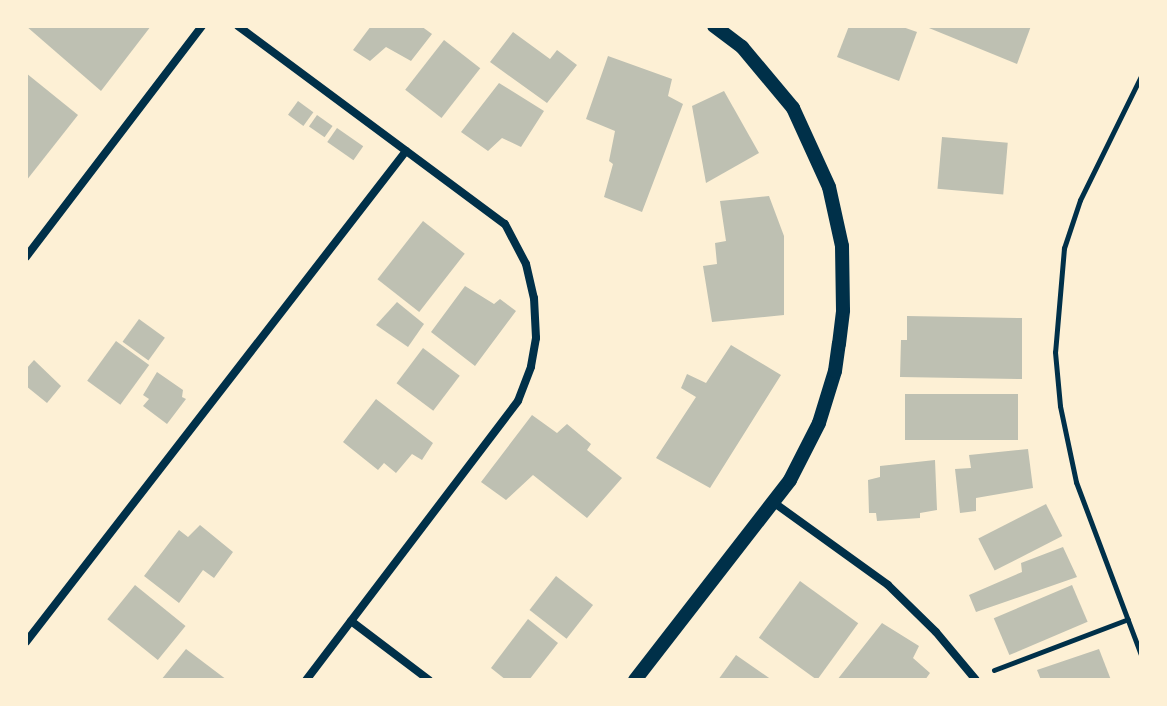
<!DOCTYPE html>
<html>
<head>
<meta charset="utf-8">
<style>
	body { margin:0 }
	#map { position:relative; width:1167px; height:706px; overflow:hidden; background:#fdf0d5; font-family:Commissioner,sans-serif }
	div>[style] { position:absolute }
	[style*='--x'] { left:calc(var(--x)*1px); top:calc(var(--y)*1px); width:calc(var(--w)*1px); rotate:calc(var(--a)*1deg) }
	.building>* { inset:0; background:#bec0b2; transform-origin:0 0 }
	.path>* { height:5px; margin:-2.5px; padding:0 2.5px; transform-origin:2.5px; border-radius:2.5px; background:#003049 }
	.minor>* { height:8px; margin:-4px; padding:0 4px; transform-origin:4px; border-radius:4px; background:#003049 }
	.tertiary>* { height:14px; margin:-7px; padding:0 7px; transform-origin:7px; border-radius:7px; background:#003049 }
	span { translate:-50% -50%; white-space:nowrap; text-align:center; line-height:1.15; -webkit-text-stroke:7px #fdf0d5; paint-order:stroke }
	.frame { position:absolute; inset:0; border:28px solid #fdf0d5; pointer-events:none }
</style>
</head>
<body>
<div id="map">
	<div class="building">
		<i style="clip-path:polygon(26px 26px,151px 26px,101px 91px)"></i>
		<i style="clip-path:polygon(371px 26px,421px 26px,432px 34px,411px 61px,386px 47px,370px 61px,353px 50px)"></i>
		<i style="clip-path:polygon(849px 26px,900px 26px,917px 32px,899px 81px,837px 57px)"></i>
		<i style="clip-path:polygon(924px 26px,1031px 26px,1017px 64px)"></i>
		<i style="clip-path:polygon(513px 32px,550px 59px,557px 50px,577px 65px,547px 103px,490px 62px)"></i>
		<i style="left:444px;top:40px;width:46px;height:63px;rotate:38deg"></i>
		<i style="clip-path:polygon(608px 56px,672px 79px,668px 96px,683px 104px,642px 212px,604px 197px,613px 164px,609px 161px,615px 131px,586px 119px)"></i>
		<i style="clip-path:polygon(26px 73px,78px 115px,26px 181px)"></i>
		<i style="clip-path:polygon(499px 83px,544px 111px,521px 147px,502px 138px,488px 151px,461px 132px)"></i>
		<i style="clip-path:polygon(724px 91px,759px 153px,706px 183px,692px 106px)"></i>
		<i style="left:298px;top:101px;width:19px;height:17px;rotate:36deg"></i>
		<i style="left:317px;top:115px;width:19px;height:14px;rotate:35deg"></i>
		<i style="left:337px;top:128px;width:32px;height:17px;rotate:35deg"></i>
		<i style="left:942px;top:137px;width:66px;height:52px;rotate:5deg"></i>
		<i style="clip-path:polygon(769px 196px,784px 236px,784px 315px,712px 322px,703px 266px,717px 264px,715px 243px,726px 241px,720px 201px)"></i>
		<i style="left:423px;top:221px;width:53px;height:74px;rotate:38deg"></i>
		<i style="clip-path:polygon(465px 286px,494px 304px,500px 299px,516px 311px,475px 366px,431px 332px)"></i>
		<i style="clip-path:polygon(397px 302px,424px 324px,408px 347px,376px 325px)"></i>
		<i style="clip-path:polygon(907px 316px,1022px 318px,1022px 379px,900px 377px,901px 340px,907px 340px)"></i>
		<i style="left:139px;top:319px;width:32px;height:28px;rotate:36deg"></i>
		<i style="left:116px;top:341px;width:41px;height:49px;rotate:36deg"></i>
		<i style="clip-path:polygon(731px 345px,781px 375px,710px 488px,656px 458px,696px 397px,681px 388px,687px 374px,706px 383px)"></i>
		<i style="left:423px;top:348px;width:46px;height:44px;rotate:37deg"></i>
		<i style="clip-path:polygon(34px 360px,61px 386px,47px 403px,26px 386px,26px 369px)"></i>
		<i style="clip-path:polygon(157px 372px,183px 390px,182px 397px,186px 399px,167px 424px,143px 406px,149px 399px,143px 395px)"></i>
		<i style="left:905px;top:394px;width:113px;height:46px"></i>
		<i style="clip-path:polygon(376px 399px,433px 443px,422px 460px,412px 454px,396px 473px,384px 463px,378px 470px,343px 442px)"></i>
		<i style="clip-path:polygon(532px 415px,557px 433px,567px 424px,591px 444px,587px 450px,622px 478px,587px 518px,533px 475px,506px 500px,481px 482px)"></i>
		<i style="clip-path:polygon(1028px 449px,1033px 488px,976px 498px,976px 511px,960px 513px,955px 469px,971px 468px,969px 455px)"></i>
		<i style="clip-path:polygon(935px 460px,937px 510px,920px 513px,920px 518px,877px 521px,876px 513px,869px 513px,868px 480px,880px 477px,880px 466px)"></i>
		<i style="left:1046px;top:504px;width:36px;height:76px;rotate:63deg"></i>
		<i style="clip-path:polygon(200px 525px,233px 552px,214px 578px,203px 570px,179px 603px,144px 576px,179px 530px,188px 537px)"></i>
		<i style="clip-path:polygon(1063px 547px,1077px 577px,976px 612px,969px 595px,1022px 572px,1021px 563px)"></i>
		<i style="left:556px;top:576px;width:47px;height:43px;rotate:38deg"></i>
		<i style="left:800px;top:581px;width:72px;height:70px;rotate:36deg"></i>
		<i style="left:135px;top:585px;width:65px;height:44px;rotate:39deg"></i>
		<i style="left:1072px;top:585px;width:40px;height:85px;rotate:67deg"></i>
		<i style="clip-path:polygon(528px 619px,558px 643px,529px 680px,506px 680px,491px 668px)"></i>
		<i style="clip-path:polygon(882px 623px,919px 646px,913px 658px,930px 673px,925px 680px,837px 680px)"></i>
		<i style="clip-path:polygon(186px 649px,227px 680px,161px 680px)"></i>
		<i style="clip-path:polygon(1099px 649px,1111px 680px,1041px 680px,1037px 670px)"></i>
		<i style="clip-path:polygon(736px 655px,772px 680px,718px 680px)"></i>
	</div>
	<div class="path">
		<i style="--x:1141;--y:76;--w:138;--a:116.2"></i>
		<i style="--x:1080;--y:200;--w:51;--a:108.4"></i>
		<i style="--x:1064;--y:248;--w:104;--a:94.9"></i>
		<i style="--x:1055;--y:352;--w:54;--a:84.7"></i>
		<i style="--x:1060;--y:406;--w:78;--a:78.1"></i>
		<i style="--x:1076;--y:482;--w:185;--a:69.4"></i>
		<i style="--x:994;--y:670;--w:143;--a:-20.8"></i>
	</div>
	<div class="minor">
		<i style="--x:238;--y:26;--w:332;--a:36.6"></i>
		<i style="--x:505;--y:224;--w:45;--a:62.3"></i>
		<i style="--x:526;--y:264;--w:35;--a:77"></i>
		<i style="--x:534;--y:298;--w:40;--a:87.1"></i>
		<i style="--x:536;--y:338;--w:29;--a:100"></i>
		<i style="--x:531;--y:367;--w:36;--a:111"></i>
		<i style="--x:518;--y:401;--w:350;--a:127.2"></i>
		<i style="--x:26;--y:257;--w:290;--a:-52.7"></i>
		<i style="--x:773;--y:502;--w:142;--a:35.8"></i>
		<i style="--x:888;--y:585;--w:67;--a:44.4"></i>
		<i style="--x:936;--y:632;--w:62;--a:50.2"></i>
		<i style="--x:351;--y:621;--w:98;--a:37.1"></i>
		<i style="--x:26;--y:642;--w:621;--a:-52.26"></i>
	</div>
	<div class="tertiary">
		<i style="--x:635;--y:680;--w:253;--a:-52.2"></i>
		<i style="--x:790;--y:480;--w:64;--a:-63"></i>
		<i style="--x:819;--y:423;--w:54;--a:-72.9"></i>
		<i style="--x:835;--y:371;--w:27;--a:-82"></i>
		<i style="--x:839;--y:344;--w:34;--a:-83"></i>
		<i style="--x:843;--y:310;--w:64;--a:-90.9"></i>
		<i style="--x:842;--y:246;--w:60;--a:-102.4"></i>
		<i style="--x:829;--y:187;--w:87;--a:-114.5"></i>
		<i style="--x:793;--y:108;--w:80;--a:-129.9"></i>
		<i style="--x:742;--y:47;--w:35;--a:-143"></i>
	</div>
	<div class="frame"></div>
</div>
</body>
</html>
